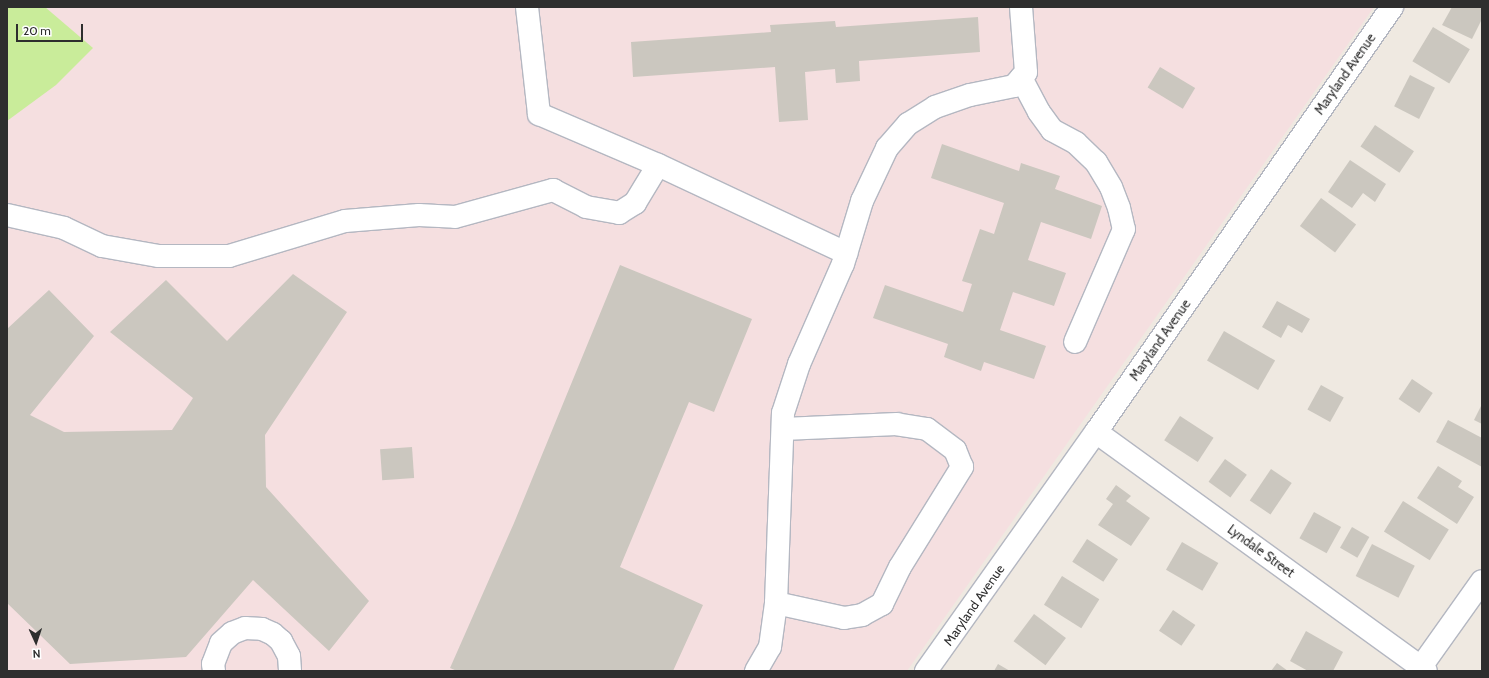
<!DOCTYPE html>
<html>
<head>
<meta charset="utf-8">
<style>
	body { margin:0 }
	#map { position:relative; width:1489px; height:678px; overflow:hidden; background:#efe9e1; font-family:Cabin,sans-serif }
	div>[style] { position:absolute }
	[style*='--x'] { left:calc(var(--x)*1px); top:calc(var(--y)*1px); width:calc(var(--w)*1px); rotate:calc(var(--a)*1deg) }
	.medical>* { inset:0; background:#f5dfe0 }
	.pitch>* { inset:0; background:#c9ec9a }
	.building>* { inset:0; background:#cbc7bf; transform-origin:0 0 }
	.roads { filter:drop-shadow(1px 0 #b4b7c1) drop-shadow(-1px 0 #b4b7c1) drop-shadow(0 1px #b4b7c1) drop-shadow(0 -1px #b4b7c1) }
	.minor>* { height:22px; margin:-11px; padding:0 11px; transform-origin:11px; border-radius:11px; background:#fff }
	span { translate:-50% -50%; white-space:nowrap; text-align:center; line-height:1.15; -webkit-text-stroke:3px #fff; paint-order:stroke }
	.street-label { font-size:13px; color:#2e2e2e }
	.frame { position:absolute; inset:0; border:8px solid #2e2e2e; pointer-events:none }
	.north { position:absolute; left:16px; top:622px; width:40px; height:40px; -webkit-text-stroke:3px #fff; paint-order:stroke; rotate:177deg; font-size:11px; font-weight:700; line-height:16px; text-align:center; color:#2e2e2e }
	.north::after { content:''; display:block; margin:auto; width:14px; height:18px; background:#2e2e2e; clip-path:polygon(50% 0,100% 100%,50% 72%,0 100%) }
	.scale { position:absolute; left:16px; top:24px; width:67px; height:18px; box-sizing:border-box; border:2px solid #2e2e2e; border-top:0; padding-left:5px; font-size:12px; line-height:14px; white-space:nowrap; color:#2e2e2e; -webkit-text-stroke:3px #fff; paint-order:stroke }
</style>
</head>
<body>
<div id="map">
	<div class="medical">
		<i style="clip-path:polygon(7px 7px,1374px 7px,907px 671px,7px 671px)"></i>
	</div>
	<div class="pitch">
		<i style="clip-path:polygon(7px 7px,45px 7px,93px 48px,56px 85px,7px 121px)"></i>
	</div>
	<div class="building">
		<i style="clip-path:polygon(1452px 7px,1482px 8px,1482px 19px,1472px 39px,1442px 25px)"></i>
		<i style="clip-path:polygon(978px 17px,980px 52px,859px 61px,860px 81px,836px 83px,835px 69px,805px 72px,808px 120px,779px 122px,775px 67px,633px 77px,631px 42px,771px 32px,770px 25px,835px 21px,836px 27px)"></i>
		<i style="left:1433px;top:27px;width:43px;height:40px;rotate:31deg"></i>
		<i style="left:1160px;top:67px;width:41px;height:24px;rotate:31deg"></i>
		<i style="left:1410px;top:75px;width:28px;height:35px;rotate:27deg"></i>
		<i style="left:1375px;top:125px;width:47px;height:26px;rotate:34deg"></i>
		<i style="clip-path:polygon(942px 144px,1019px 171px,1021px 163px,1060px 176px,1055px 189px,1102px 206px,1091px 239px,1041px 222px,1028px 260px,1066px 273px,1054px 306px,1013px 292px,1000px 330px,1046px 346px,1034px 379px,984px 362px,981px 371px,944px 357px,948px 344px,873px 318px,885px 285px,963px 312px,972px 284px,962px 281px,980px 229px,994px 234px,1004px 203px,931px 178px)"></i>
		<i style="clip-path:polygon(1350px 160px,1386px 184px,1375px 202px,1363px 193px,1352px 208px,1328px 192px)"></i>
		<i style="left:1321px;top:198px;width:44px;height:35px;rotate:37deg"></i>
		<i style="clip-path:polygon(620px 265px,752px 319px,714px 412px,689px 402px,620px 567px,703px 605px,673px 671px,457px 671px,450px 668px,514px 523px)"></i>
		<i style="clip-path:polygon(293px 274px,347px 312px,265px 435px,266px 487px,369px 601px,329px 651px,253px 580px,186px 657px,70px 664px,7px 603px,7px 329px,49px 290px,94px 336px,30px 415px,64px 432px,172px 430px,193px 398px,110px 332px,166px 280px,227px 341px)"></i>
		<i style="clip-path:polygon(1277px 301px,1310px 319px,1302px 333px,1288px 325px,1281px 338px,1262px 327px)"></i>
		<i style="left:1224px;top:331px;width:59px;height:34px;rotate:30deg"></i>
		<i style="left:1412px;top:379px;width:25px;height:24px;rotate:34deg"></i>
		<i style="left:1321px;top:385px;width:26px;height:28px;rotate:29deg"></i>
		<i style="clip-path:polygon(1482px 404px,1482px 424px,1474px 420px)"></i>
		<i style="left:1180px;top:416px;width:40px;height:29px;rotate:33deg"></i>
		<i style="clip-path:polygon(1448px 420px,1482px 438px,1482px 467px,1436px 442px)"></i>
		<i style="left:412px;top:447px;width:31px;height:32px;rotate:86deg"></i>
		<i style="left:1225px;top:459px;width:27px;height:28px;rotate:36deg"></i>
		<i style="clip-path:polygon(1438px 466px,1462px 481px,1458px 487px,1474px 497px,1457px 524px,1417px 498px)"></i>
		<i style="left:1271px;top:469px;width:25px;height:38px;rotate:34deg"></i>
		<i style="clip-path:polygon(1116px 485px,1131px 496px,1126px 501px,1150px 518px,1131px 546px,1098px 525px,1113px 504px,1106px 499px)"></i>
		<i style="left:1403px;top:501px;width:54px;height:36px;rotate:32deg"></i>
		<i style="left:1314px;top:512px;width:31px;height:30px;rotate:29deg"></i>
		<i style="left:1352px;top:527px;width:20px;height:24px;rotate:30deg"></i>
		<i style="left:1087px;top:539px;width:37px;height:27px;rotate:33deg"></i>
		<i style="left:1182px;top:542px;width:42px;height:32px;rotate:30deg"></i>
		<i style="left:1372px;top:544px;width:48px;height:36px;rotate:27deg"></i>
		<i style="left:1062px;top:576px;width:44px;height:34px;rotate:32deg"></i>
		<i style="left:1173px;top:610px;width:27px;height:25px;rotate:34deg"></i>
		<i style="left:1034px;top:614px;width:40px;height:34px;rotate:37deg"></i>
		<i style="clip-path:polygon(1306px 631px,1343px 652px,1333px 671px,1308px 671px,1290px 661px)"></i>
		<i style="clip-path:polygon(1277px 663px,1288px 671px,1271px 671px)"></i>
		<i style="clip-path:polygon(998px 664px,1010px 671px,994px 671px)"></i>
	</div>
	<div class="roads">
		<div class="minor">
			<i style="--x:527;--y:7;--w:108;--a:83.6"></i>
			<i style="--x:539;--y:114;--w:129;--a:23.2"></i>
			<i style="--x:658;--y:165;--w:208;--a:25.1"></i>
			<i style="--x:1021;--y:78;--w:38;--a:62"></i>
			<i style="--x:1039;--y:112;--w:22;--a:54"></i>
			<i style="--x:1052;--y:130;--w:27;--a:28"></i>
			<i style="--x:1076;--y:143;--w:28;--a:44"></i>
			<i style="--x:1096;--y:162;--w:29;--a:59"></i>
			<i style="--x:1111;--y:187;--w:22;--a:69"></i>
			<i style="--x:1119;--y:208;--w:22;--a:77"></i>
			<i style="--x:1124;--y:229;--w:123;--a:113.4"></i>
			<i style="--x:7;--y:215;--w:58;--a:12.8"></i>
			<i style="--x:64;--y:228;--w:42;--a:25.3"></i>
			<i style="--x:102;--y:246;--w:58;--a:10"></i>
			<i style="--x:159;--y:256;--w:70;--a:0"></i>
			<i style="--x:229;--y:256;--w:121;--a:-16.8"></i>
			<i style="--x:345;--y:221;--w:74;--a:-4.6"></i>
			<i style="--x:419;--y:215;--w:36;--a:3"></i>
			<i style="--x:455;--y:217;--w:102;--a:-15.4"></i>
			<i style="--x:553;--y:190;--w:37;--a:27"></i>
			<i style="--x:586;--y:207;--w:34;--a:10"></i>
			<i style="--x:619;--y:213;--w:19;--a:-32"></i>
			<i style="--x:635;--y:203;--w:44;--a:-58.8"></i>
			<i style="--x:1096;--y:432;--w:407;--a:35.9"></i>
			<i style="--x:776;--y:603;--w:70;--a:12.4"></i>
			<i style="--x:844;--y:618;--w:18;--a:-9"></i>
			<i style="--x:862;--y:615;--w:23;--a:-29"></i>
			<i style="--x:882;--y:604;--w:41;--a:-64.1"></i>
			<i style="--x:900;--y:567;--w:118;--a:-58.2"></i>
			<i style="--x:962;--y:467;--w:18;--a:-112"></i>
			<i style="--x:955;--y:450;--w:35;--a:-143"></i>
			<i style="--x:927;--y:429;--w:30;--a:-171"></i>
			<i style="--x:897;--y:424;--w:114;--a:177.5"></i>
			<i style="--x:214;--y:671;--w:7;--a:-98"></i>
			<i style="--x:213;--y:664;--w:22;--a:-69"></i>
			<i style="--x:221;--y:643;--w:15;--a:-42"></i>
			<i style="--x:232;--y:633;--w:14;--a:-21"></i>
			<i style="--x:245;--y:628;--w:17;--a:3"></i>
			<i style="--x:262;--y:629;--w:12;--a:24"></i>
			<i style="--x:273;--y:634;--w:11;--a:41"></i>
			<i style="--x:281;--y:641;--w:17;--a:62"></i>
			<i style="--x:289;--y:656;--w:15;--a:86"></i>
			<i style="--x:756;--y:671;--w:28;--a:-60"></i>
			<i style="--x:770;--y:647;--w:44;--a:-82.2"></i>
			<i style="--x:776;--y:603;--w:190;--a:-87.9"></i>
			<i style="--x:783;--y:413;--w:52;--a:-71.9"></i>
			<i style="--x:799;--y:364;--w:109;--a:-66.3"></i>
			<i style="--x:843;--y:264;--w:66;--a:-73.2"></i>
			<i style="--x:862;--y:201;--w:59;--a:-64.7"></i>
			<i style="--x:887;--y:148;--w:32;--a:-49"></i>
			<i style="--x:908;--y:124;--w:32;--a:-32"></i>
			<i style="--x:935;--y:107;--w:37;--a:-19"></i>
			<i style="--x:970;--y:95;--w:45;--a:-11.6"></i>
			<i style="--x:1014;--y:86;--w:18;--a:-49"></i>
			<i style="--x:1026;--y:72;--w:65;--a:-94.4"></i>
			<i style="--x:926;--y:671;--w:293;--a:-54.6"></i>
			<i style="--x:1096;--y:432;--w:518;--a:-55.14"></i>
			<i style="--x:1418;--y:671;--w:110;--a:-54.6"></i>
		</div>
	</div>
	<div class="street-label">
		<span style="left:1345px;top:74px;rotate:-55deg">Maryland Avenue</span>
		<span style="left:1160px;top:340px;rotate:-55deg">Maryland Avenue</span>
		<span style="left:1261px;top:551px;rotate:36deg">Lyndale Street</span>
		<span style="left:974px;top:605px;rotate:-55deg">Maryland Avenue</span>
	</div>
	<div class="frame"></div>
	<div class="north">N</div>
	<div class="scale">20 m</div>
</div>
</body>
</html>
